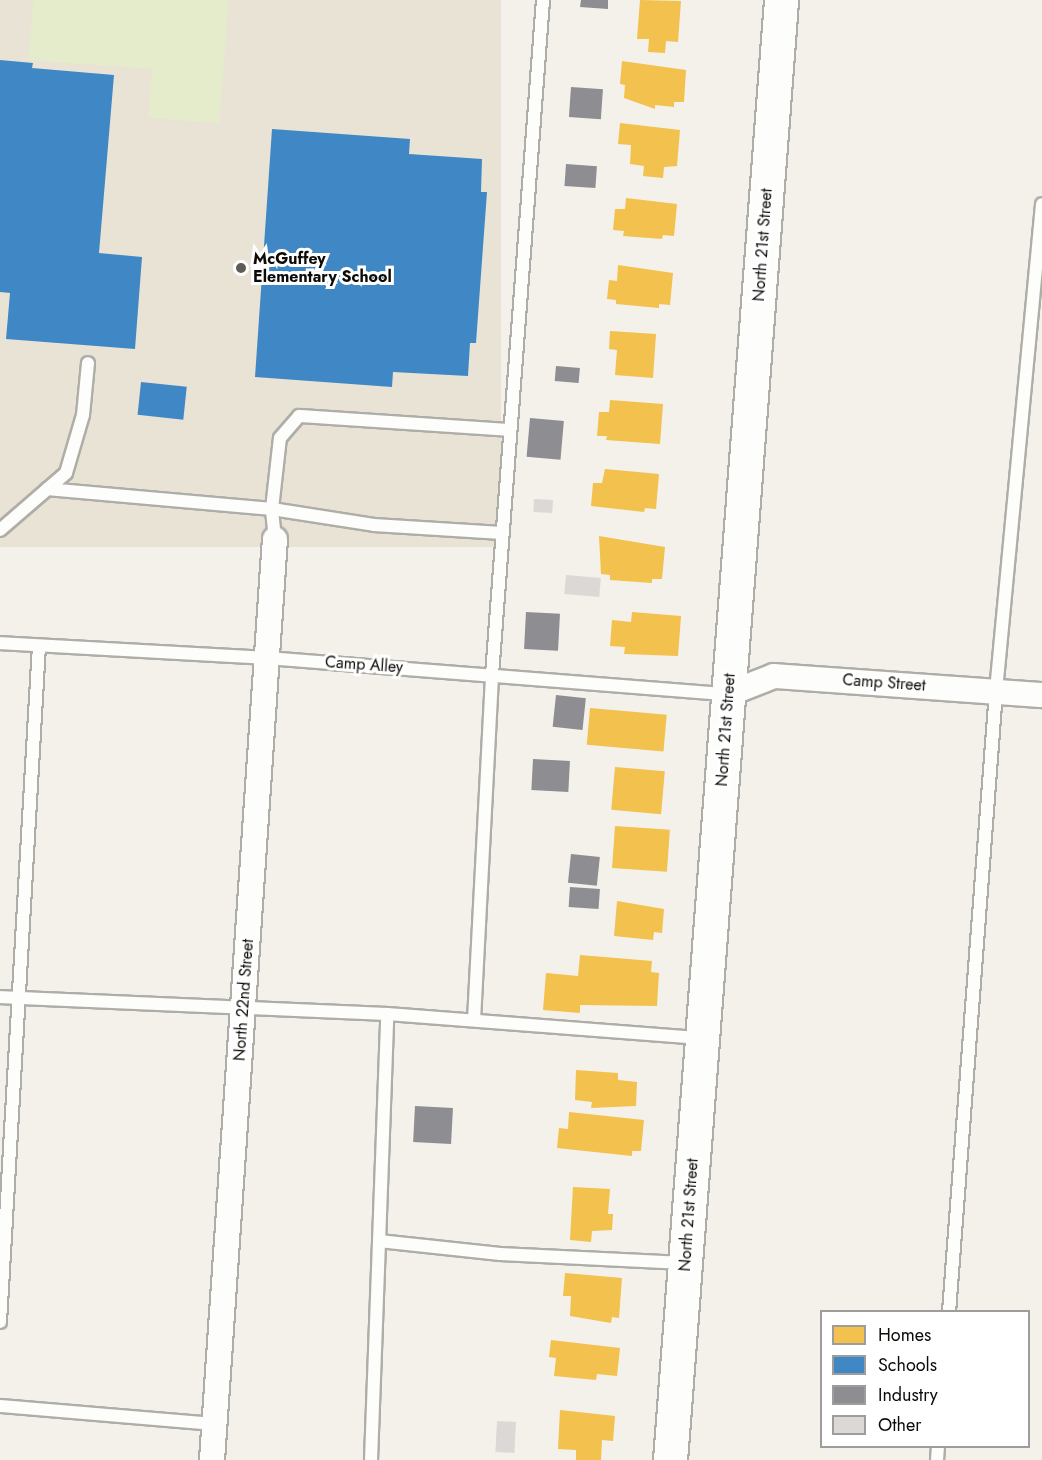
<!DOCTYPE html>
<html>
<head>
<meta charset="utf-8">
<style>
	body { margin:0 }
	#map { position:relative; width:1042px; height:1460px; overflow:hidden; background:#f3f1ea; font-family:Jost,sans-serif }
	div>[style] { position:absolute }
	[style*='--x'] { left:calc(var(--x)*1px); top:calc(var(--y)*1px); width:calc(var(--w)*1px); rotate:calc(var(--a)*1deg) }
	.built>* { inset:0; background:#e8e3d5; transform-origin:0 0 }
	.green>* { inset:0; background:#e4eccb }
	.homes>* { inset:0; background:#f2c14e; transform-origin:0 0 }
	.schools>* { inset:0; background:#3f88c5; transform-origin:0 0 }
	.industry>* { inset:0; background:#8d8d92; transform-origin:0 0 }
	.building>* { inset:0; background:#dcd8d5; transform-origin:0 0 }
	.roads { filter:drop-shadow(2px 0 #aeada7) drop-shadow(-2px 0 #aeada7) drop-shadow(0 2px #aeada7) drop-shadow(0 -2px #aeada7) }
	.service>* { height:12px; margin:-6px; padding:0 6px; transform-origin:6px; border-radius:6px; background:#fdfdfc }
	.minor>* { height:24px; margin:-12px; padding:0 12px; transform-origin:12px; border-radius:12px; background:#fdfdfc }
	.secondary>* { height:33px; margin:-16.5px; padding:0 16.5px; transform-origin:16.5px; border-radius:16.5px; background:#fdfdfc }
	.dots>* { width:16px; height:16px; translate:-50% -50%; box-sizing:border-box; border:3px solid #fff; border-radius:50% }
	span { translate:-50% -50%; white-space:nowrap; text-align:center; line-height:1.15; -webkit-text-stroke:6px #fff; paint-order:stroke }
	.street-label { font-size:16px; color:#0d0b08 }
	.poi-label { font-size:16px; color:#0d0b08; font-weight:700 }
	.left { translate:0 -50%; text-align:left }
	.legend { position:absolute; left:820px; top:1310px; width:210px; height:138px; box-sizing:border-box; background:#fff; border:2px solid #9e9d9c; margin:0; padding:8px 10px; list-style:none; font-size:18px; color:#0d0b08 }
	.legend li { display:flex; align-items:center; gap:12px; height:30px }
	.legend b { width:30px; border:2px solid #9e9d9c }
</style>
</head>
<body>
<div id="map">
	<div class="built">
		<i style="left:0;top:0;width:501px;height:547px"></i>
	</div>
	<div class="green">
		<i style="clip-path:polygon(33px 0,229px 0,219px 123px,148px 118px,152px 69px,28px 60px)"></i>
	</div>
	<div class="homes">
		<i style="clip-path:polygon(640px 0,681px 1px,678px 42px,666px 41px,665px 53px,648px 52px,649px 39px,637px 39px)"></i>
		<i style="clip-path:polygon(622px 61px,686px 70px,684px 102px,674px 102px,674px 107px,655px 105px,655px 109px,624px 98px,625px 85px,620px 84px)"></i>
		<i style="clip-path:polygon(620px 123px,680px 130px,677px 166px,664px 167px,663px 178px,643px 176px,644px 166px,630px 164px,631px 145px,618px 144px)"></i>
		<i style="clip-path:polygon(626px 198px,677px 204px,674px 236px,663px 235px,662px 239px,623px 236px,624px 231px,613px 230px,615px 209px,625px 209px)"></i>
		<i style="clip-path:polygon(618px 265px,673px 273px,670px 305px,659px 304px,659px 308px,616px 304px,616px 300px,607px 299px,609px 280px,617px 281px)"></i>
		<i style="clip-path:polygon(610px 331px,656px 334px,653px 378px,615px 375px,617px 350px,609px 349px)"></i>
		<i style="clip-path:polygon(610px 400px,663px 404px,660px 444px,606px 440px,607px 436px,597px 436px,599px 412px,609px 412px)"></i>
		<i style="clip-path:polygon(605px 469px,659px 474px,656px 509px,645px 508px,644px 512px,591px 506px,593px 483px,602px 483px)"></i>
		<i style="clip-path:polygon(599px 536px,665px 547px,662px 579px,652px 579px,652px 583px,610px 580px,610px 575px,601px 574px)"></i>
		<i style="clip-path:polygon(632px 612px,681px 616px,678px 656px,624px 654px,625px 647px,610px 646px,612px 620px,631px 622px)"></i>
		<i style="left:590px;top:708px;width:77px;height:37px;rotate:5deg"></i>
		<i style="left:615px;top:767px;width:50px;height:43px;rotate:5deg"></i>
		<i style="left:615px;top:826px;width:55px;height:42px;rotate:4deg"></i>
		<i style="clip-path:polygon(617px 901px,664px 909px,662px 933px,654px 932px,653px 940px,614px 936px)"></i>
		<i style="clip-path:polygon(580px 955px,652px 961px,651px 972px,659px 973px,657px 1006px,580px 1005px,580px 1013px,543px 1010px,546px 973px,578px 976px)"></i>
		<i style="clip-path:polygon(576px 1070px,618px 1073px,618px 1080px,637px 1082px,636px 1106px,591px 1108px,592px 1102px,575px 1100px)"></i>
		<i style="clip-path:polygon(569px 1112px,644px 1120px,641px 1151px,632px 1151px,632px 1156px,557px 1148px,559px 1128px,568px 1129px)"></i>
		<i style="clip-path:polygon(573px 1187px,610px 1189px,608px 1214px,613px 1214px,612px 1230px,592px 1231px,591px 1242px,570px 1240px)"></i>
		<i style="clip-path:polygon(565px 1273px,622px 1278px,619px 1318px,612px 1317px,611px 1323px,570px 1316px,571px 1296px,563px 1296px)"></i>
		<i style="clip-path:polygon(551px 1340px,620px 1348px,617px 1376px,597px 1374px,596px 1380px,554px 1376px,556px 1358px,549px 1357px)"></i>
		<i style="clip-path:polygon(560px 1410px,615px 1416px,613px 1441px,602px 1440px,601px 1460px,576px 1460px,576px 1450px,558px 1449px)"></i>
	</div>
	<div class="schools">
		<i style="clip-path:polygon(0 60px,33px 63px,32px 68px,114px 75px,99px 253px,142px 257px,135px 349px,6px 339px,10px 293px,0 292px)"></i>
		<i style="clip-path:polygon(272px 129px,410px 139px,409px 154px,482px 159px,481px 192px,487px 192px,476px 343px,470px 343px,468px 376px,393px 372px,392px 387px,255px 377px)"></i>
		<i style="left:141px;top:382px;width:46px;height:33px;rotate:6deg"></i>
	</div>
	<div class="industry">
		<i style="clip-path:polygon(581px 0,608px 0,608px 9px,580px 7px)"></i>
		<i style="left:571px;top:87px;width:32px;height:30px;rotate:4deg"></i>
		<i style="left:566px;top:164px;width:31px;height:22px;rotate:4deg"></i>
		<i style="left:556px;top:366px;width:24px;height:15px;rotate:5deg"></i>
		<i style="left:530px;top:418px;width:34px;height:39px;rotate:5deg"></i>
		<i style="left:526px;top:612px;width:34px;height:37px;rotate:3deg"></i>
		<i style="left:556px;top:695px;width:30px;height:32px;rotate:6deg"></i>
		<i style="left:533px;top:759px;width:37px;height:31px;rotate:3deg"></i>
		<i style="left:571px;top:854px;width:29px;height:29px;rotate:6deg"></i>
		<i style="left:570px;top:887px;width:30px;height:20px;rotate:4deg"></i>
		<i style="left:415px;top:1106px;width:38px;height:36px;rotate:3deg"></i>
	</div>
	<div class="building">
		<i style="left:534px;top:499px;width:19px;height:13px;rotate:3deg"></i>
		<i style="left:566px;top:575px;width:35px;height:19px;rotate:5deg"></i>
		<i style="left:497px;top:1421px;width:19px;height:31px;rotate:3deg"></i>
	</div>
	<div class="roads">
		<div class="service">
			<i style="--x:47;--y:489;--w:226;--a:5.1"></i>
			<i style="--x:272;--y:509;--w:103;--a:8.9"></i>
			<i style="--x:374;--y:525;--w:128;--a:3.6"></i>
			<i style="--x:0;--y:530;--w:87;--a:-40.8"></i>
			<i style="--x:66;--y:473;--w:60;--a:-73.7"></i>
			<i style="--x:83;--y:415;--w:52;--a:-84.5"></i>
			<i style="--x:275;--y:539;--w:30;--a:-96"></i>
			<i style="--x:272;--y:509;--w:71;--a:-83.6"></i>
			<i style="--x:280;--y:438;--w:29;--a:-49"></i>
			<i style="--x:299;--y:416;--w:211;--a:3.8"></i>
			<i style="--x:0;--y:643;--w:267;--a:3.2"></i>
			<i style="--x:267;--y:658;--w:461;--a:4.5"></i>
			<i style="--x:0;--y:997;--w:387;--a:2.5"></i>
			<i style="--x:387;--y:1014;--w:315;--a:4.4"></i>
			<i style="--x:474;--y:1020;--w:345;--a:-87"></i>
			<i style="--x:492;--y:675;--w:677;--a:-85.68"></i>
			<i style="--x:379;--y:1241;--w:122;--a:6.1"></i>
			<i style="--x:500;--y:1254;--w:184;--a:2.8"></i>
			<i style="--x:949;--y:1312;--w:623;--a:-85.67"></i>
			<i style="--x:996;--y:691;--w:489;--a:-84.6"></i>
			<i style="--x:0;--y:1322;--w:677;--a:-86.7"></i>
			<i style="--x:0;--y:1406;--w:215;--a:4.8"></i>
			<i style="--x:371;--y:1460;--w:446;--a:-87.9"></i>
			<i style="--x:937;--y:1460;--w:14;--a:-86"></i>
		</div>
		<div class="minor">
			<i style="--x:728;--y:694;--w:49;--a:-21.4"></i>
			<i style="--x:774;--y:676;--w:269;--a:4.1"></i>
			<i style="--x:212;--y:1460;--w:923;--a:-86.09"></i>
		</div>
		<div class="secondary">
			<i style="--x:670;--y:1460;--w:1464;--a:-85.65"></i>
		</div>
	</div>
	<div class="dots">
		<i style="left:241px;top:268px;background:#5e5c57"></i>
	</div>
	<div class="street-label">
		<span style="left:763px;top:245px;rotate:-86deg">North 21st Street</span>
		<span style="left:364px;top:665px;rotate:4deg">Camp Alley</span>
		<span style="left:884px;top:683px;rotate:4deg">Camp Street</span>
		<span style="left:726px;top:730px;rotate:-86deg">North 21st Street</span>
		<span style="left:244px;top:1000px;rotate:-86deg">North 22nd Street</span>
		<span style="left:689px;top:1215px;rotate:-86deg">North 21st Street</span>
	</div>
	<div class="poi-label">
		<span class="left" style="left:253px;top:268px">McGuffey<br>Elementary School</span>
	</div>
	<ul class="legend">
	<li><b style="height:16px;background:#f2c14e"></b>Homes</li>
	<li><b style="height:16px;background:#3f88c5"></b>Schools</li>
	<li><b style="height:16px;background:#8d8d92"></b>Industry</li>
	<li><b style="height:16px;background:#dcd8d5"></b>Other</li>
	</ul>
</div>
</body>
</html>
